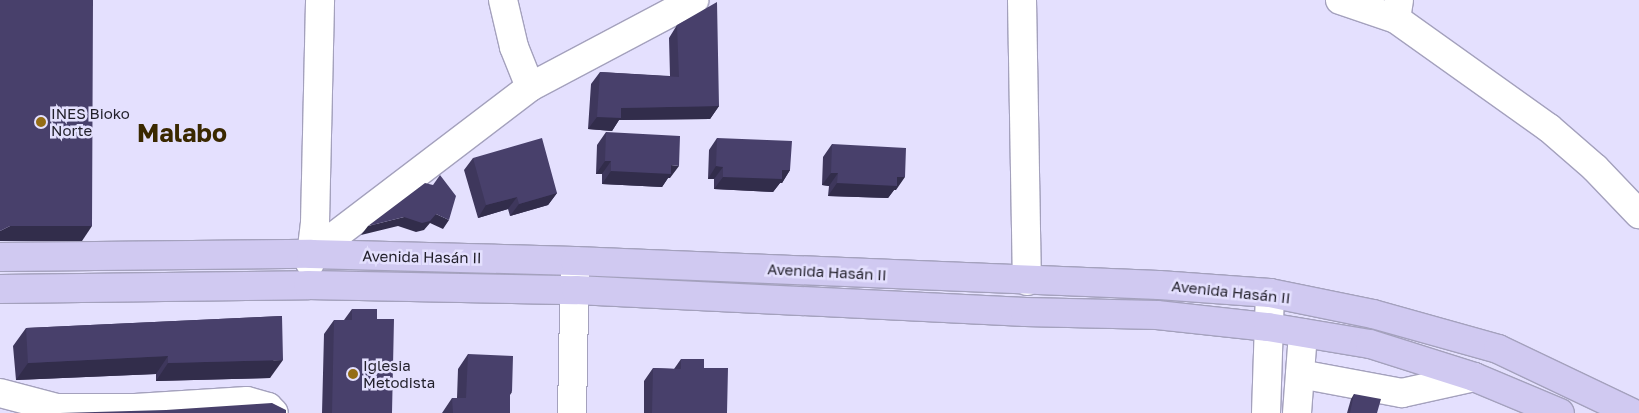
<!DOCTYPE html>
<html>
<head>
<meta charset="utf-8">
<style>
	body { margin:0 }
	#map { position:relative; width:1639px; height:413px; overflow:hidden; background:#e4e0fe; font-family:"Golos Text",sans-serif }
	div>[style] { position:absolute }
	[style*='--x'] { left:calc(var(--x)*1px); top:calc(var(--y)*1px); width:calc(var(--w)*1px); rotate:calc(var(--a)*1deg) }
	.roads { filter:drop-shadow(1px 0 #a4a1bd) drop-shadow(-1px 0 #a4a1bd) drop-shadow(0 1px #a4a1bd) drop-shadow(0 -1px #a4a1bd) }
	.minor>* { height:28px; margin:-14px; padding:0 14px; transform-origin:14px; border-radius:14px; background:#fff }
	.major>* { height:28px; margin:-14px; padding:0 14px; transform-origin:14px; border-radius:14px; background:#d0c9f1 }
	.wall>* { inset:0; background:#3e375c }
	.shaded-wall>* { inset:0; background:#322d4b }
	.building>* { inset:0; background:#48406b }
	.dots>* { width:14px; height:14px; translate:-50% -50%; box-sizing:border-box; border:2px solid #e4e0fe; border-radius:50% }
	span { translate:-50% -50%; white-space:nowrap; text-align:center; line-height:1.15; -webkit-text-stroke:5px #e4e0fe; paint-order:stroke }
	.poi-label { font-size:15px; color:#211f2a }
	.left { translate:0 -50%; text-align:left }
	.street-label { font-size:15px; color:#211f2a }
	.town-label { font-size:25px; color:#3a2800; font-weight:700 }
</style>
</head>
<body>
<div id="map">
	<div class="roads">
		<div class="minor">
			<i style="--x:503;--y:0;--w:48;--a:76.8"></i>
			<i style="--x:514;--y:47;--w:43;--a:68.2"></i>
			<i style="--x:1022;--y:0;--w:281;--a:89"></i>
			<i style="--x:1340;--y:0;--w:59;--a:18.7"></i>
			<i style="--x:1399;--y:0;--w:19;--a:99"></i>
			<i style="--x:1396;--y:19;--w:188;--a:35.5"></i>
			<i style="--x:1549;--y:128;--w:61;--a:41"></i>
			<i style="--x:1595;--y:168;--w:64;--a:46.3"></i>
			<i style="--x:311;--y:254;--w:275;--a:-37.3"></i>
			<i style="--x:530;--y:87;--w:186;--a:-27.9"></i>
			<i style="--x:310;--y:263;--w:40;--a:-82.9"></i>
			<i style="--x:315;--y:223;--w:223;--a:-88.7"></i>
			<i style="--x:1300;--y:374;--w:104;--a:10.6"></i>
			<i style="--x:1402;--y:393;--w:74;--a:-12.5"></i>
			<i style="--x:0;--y:393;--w:59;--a:14.7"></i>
			<i style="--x:57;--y:408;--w:78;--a:0"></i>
			<i style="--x:135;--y:408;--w:112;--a:-3.6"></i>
			<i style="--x:247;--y:401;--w:22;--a:16"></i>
			<i style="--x:268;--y:407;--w:8;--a:45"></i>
			<i style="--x:572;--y:413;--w:152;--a:-88.9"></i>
			<i style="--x:1266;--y:413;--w:120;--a:-88.1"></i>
			<i style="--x:1297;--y:413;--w:80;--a:-85.7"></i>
		</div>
		<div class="major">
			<i style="--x:0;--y:257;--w:311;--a:-0.6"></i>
			<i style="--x:311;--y:254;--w:264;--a:1.5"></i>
			<i style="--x:575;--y:261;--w:584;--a:2.35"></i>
			<i style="--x:1159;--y:285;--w:111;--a:4.1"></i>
			<i style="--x:1270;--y:293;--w:105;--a:11.5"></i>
			<i style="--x:1373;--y:314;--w:130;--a:15.6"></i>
			<i style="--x:1498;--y:349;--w:148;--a:25.5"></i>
			<i style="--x:0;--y:289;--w:308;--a:-0.7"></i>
			<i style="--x:308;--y:285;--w:268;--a:1.1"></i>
			<i style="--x:576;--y:290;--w:450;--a:2.8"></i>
			<i style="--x:1025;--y:312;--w:132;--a:1.3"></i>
			<i style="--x:1157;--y:315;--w:112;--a:6.2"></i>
			<i style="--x:1268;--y:327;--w:103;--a:9.5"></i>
			<i style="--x:1370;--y:344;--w:109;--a:17.6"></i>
			<i style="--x:1474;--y:377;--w:93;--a:22.7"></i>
		</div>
	</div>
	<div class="wall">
		<i style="clip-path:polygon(677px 25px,719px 106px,710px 119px,619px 120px,612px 131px,588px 129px,591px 84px,600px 72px,670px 76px,669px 38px)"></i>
		<i style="clip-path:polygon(606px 132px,670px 178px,668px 178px,662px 187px,602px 184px,602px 174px,596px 174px,597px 145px)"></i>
		<i style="clip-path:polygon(717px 138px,790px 170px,782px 183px,780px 183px,773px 192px,714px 189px,714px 179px,708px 179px,709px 150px)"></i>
		<i style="clip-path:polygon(832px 144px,896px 190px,894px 190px,888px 198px,828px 196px,829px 186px,822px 185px,823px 157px)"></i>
		<i style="clip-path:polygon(473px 158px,557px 193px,548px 205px,510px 216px,508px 209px,478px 218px,464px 170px)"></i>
		<i style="clip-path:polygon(352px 309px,377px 319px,392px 413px,322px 413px,324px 334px,334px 320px,344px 320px)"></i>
		<i style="clip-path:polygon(282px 316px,270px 378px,156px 381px,156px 374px,16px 380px,13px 346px,26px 328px)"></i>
		<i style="clip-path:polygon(468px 354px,512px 392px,510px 395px,510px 413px,442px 413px,452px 398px,457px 398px,458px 369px)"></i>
		<i style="clip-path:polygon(681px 359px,704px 368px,727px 413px,644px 413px,644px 381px,653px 368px,674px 369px)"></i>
		<i style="clip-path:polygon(1354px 394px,1377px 413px,1347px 413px,1351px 399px)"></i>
	</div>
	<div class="shaded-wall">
		<i style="clip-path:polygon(719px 106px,710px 119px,619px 120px,612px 131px,588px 129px,597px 117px,621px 108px)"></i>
		<i style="clip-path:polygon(605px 161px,611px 161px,602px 174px,596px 174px)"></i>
		<i style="clip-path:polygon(671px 165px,679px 166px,670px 178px,668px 178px,662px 187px,602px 184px,611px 171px)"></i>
		<i style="clip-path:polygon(716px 166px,723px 167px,714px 179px,708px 179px)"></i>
		<i style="clip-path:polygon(782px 170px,790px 170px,782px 183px,780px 183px,773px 192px,714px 189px,723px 177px)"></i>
		<i style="clip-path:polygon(831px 173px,838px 173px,829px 186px,822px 185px)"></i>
		<i style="clip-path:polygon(897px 177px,905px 177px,896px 190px,894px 190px,888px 198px,828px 196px,837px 183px)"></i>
		<i style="clip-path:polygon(557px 193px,548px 205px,510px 216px,519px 204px)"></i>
		<i style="clip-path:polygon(517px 197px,508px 209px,478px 218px,486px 205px)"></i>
		<i style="clip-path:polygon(436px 214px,449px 220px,443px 229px,430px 223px,424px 230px,416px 232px,398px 226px,361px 235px,368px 226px,404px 217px)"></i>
		<i style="clip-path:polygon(10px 226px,92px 226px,82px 241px,0 241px,0 231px)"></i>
		<i style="clip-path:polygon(168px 356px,156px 374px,16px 380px,28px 363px)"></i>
		<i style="clip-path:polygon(283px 360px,270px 378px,156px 381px,168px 363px)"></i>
	</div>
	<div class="building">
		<i style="clip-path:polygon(0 0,93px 0,92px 226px,10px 226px,0 231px)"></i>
		<i style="clip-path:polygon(717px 2px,719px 106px,621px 108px,621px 118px,597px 117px,600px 72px,679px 77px,677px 25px)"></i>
		<i style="clip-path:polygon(606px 132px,680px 136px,679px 166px,671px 165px,671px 174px,611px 171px,611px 161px,605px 161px)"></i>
		<i style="clip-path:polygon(542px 138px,557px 193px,519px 204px,517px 197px,486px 205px,473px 158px)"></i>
		<i style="clip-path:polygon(717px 138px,792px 141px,790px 170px,782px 170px,782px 179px,723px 177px,723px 167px,716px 166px)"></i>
		<i style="clip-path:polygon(832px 144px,906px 148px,905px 177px,897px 177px,897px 186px,837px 183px,838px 173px,831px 173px)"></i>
		<i style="clip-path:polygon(440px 175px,456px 196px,449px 220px,436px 214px,430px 221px,422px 223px,404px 217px,368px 226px,425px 183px,433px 185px)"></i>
		<i style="clip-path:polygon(352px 309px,377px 309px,377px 319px,394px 319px,392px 413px,332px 413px,334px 320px,352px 320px)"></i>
		<i style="clip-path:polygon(282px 316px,283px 360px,168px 363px,168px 356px,28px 363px,26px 328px)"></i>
		<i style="clip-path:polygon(468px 354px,513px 356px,512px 392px,510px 391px,510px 413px,453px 413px,452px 398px,466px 398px)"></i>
		<i style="clip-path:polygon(681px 359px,704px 359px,704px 368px,728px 368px,727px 413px,652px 413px,653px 368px,681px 369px)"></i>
		<i style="clip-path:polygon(1354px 394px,1381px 399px,1377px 413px,1350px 413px)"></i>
		<i style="clip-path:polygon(272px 403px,286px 410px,286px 413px,60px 413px,166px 410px)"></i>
	</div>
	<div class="dots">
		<i style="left:41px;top:122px;background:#946d16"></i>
		<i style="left:353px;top:374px;background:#946d16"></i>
	</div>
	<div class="poi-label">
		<span class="left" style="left:51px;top:122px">INES Bioko<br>Norte</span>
		<span class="left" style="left:363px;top:374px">Iglesia<br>Metodista</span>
	</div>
	<div class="street-label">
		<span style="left:422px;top:257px;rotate:1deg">Avenida Hasán II</span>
		<span style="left:827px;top:272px;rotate:3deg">Avenida Hasán II</span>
		<span style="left:1231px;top:292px;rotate:6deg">Avenida Hasán II</span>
	</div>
	<div class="town-label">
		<span style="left:182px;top:133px">Malabo</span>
	</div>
</div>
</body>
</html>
